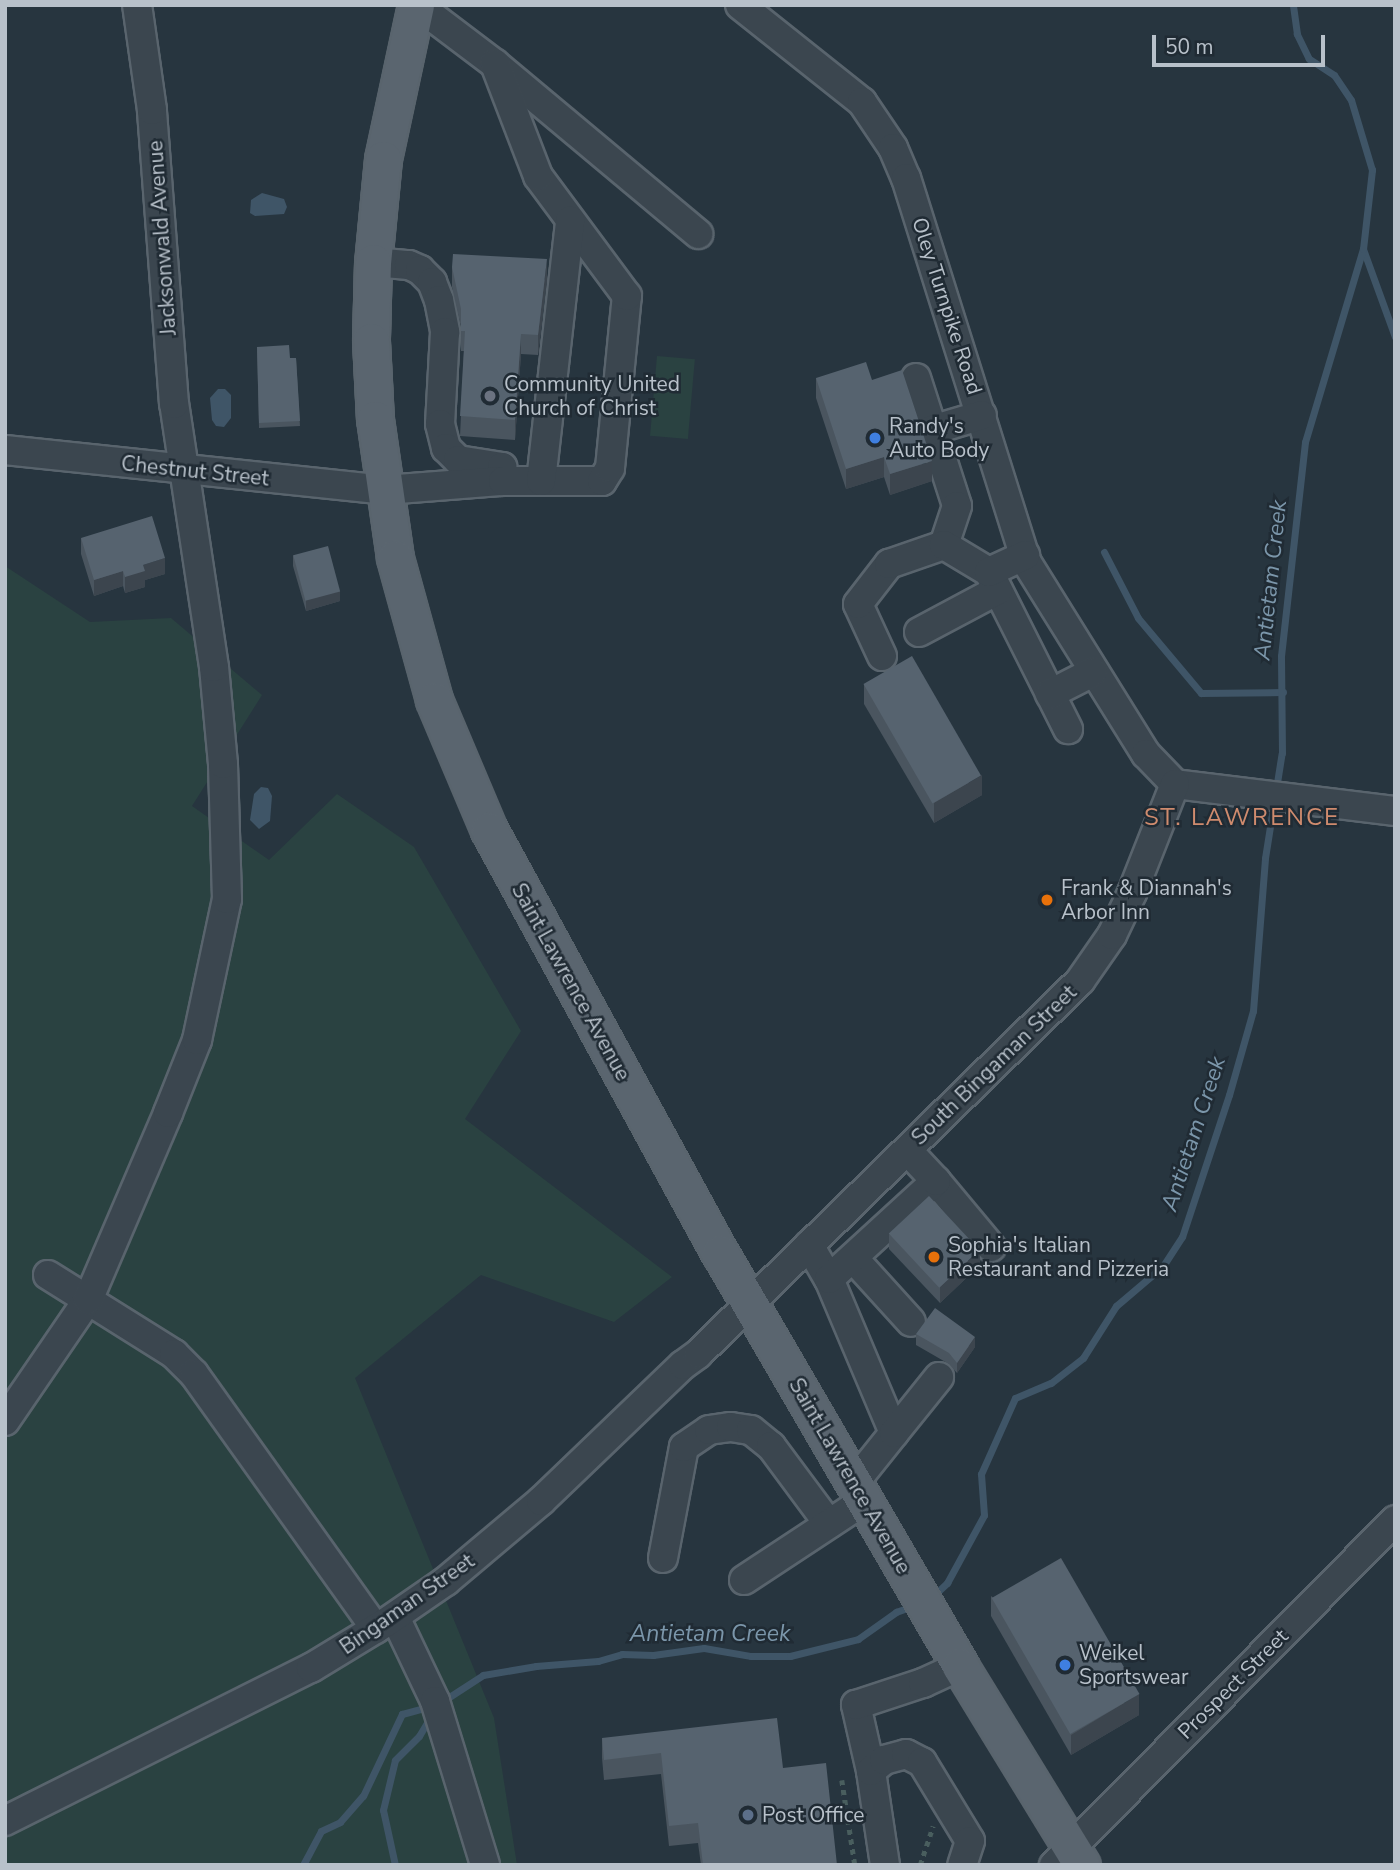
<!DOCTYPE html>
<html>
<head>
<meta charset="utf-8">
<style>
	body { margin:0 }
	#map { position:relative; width:1400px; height:1870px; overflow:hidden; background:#27353f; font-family:"Nunito Sans",sans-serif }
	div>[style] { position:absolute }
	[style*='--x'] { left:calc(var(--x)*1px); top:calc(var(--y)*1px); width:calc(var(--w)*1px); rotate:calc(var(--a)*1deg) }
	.green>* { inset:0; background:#2a4241; transform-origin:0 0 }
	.water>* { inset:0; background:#3f5567 }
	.stream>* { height:7px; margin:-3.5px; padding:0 3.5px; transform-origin:3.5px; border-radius:3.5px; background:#3f5567 }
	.path>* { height:4.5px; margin-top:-2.25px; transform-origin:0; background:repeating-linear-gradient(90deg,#495e5e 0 5px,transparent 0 10px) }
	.roads { filter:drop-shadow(2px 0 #59646d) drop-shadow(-2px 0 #59646d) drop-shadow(0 2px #59646d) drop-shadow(0 -2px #59646d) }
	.minor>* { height:28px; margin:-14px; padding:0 14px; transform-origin:14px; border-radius:14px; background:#3b464f }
	.major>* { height:35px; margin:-17.5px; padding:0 17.5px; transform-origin:17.5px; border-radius:17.5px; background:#5a656f }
	.wall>* { inset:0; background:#4a555f }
	.shaded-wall>* { inset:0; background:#3c454e }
	.building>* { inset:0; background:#56636f; transform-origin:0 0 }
	.dots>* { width:19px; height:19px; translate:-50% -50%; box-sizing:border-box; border:4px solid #202b34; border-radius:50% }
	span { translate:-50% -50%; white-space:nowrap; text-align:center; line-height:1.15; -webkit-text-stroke:5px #202b34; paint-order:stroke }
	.street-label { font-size:21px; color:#b8c1ca }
	.poi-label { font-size:21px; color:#b8c1ca }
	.left { translate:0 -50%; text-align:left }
	.water-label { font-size:23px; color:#7b96aa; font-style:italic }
	.quarter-label { font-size:24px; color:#cf8b6e; letter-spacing:2px }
	.frame { position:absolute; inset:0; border:7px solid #b8c1ca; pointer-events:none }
	.scale { position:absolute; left:1152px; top:35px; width:173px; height:32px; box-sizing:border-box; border:4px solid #b8c1ca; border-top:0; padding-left:9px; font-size:21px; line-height:24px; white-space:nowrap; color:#b8c1ca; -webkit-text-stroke:5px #202b34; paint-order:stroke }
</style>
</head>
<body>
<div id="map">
	<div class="green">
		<i style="left:657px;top:356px;width:38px;height:80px;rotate:5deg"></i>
		<i style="clip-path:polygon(5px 566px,90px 622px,171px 618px,262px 695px,192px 806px,269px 860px,337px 794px,414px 847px,521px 1031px,465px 1119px,672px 1277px,614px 1322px,481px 1275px,355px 1378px,494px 1718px,517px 1865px,5px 1865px)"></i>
	</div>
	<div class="water">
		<i style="clip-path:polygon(262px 193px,284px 199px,287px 207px,284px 214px,255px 216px,250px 213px,251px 200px)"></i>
		<i style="clip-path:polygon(218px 389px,225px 389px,231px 395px,231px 418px,224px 427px,216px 426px,212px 420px,210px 398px)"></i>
		<i style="clip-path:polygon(261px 787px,268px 788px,272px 796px,270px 821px,259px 829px,250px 820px,254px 794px)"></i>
	</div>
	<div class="stream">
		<i style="--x:1363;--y:249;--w:94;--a:70"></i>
		<i style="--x:1104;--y:552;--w:74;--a:62.7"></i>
		<i style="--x:1138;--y:618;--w:98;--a:50"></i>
		<i style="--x:1201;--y:693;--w:82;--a:-0.7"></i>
		<i style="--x:1276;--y:789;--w:36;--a:-81"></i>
		<i style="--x:1282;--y:753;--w:97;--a:-90.6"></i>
		<i style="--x:1281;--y:656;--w:215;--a:-83.6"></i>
		<i style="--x:1305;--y:442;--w:202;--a:-73.3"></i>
		<i style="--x:1363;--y:249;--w:80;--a:-83.5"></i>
		<i style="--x:1372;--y:170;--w:73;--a:-106.7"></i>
		<i style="--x:1351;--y:100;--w:30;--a:-124"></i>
		<i style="--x:1334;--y:75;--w:30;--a:-147"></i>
		<i style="--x:1309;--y:59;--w:28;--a:-116"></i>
		<i style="--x:1297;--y:34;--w:29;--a:-98"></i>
		<i style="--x:932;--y:1597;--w:21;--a:-43"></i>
		<i style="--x:947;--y:1583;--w:77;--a:-61.4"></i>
		<i style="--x:984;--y:1515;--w:41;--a:-94.2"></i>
		<i style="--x:981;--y:1474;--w:83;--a:-65.9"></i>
		<i style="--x:1015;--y:1398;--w:39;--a:-23"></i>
		<i style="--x:1051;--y:1383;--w:41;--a:-38"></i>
		<i style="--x:1083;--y:1358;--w:62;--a:-57.6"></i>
		<i style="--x:1116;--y:1306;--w:62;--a:-40.4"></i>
		<i style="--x:1163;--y:1266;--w:35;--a:-57"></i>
		<i style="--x:1182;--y:1237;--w:150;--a:-71.7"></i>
		<i style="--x:1229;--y:1095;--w:87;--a:-74.1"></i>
		<i style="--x:1253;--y:1011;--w:153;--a:-85.5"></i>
		<i style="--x:1265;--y:858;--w:58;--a:-81"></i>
		<i style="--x:443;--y:1701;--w:48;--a:-33"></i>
		<i style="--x:483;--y:1675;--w:54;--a:-9.6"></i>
		<i style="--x:536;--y:1666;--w:62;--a:-4.6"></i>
		<i style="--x:598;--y:1661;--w:25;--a:-16"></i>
		<i style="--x:622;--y:1654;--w:31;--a:2"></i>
		<i style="--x:653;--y:1655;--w:51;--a:-7.8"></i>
		<i style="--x:704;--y:1648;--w:48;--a:9.7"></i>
		<i style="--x:751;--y:1656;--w:39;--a:0"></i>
		<i style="--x:790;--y:1656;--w:70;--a:-14"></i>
		<i style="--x:858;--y:1639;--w:47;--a:-35.4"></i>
		<i style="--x:896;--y:1612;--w:20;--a:-20"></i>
		<i style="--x:303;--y:1865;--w:38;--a:-62"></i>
		<i style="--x:321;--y:1831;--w:21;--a:-25"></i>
		<i style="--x:340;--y:1822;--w:35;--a:-49"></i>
		<i style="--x:363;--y:1796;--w:91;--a:-64.6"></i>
		<i style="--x:402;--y:1714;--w:31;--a:-15"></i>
		<i style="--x:395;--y:1865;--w:56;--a:-102.3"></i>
		<i style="--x:383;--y:1810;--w:51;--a:-76.5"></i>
		<i style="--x:395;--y:1760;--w:34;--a:-45"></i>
		<i style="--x:419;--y:1736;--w:23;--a:-59"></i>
	</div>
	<div class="path">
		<i style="--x:842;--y:1780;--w:86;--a:81.3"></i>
		<i style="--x:920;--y:1865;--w:41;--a:-71.6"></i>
	</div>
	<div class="roads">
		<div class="minor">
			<i style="--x:417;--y:5;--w:98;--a:37.1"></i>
			<i style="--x:495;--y:64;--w:265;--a:39.9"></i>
			<i style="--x:740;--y:5;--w:156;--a:38.5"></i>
			<i style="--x:862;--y:102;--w:55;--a:56"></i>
			<i style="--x:893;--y:148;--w:33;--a:67"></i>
			<i style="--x:906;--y:178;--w:404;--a:72.6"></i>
			<i style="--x:1027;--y:563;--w:225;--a:58.1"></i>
			<i style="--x:1146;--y:754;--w:42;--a:46"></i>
			<i style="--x:1175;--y:784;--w:222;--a:7"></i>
			<i style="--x:373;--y:262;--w:36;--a:5"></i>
			<i style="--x:409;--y:265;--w:12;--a:24"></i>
			<i style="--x:420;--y:270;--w:17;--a:45"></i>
			<i style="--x:432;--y:282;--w:19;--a:69"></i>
			<i style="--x:439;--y:300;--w:33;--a:79"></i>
			<i style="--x:445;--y:332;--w:92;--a:93.1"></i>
			<i style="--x:440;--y:424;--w:25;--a:76"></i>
			<i style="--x:446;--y:448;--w:17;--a:45"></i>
			<i style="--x:458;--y:460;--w:45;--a:9"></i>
			<i style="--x:502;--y:467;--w:14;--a:86"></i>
			<i style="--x:916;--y:378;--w:134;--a:72.2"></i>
			<i style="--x:957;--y:506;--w:41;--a:108.4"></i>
			<i style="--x:932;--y:430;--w:52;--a:-16.7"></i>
			<i style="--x:5;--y:450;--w:382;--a:6"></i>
			<i style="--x:385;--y:490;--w:118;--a:-4.4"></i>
			<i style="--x:503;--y:481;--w:99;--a:0"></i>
			<i style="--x:602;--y:481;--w:15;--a:-58"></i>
			<i style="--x:610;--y:468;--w:173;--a:-84.4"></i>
			<i style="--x:627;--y:296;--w:149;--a:-126.6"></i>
			<i style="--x:538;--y:176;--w:120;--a:-111"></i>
			<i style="--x:541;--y:481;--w:262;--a:-83.6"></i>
			<i style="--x:989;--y:572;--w:176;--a:63.3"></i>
			<i style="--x:919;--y:632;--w:89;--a:-28"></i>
			<i style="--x:882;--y:656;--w:57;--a:-114.8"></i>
			<i style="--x:858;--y:604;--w:51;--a:-52.2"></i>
			<i style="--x:889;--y:564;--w:58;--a:-19.1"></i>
			<i style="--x:944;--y:545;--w:52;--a:31"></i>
			<i style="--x:989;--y:572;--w:40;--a:-25"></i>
			<i style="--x:1050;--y:694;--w:48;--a:-27.1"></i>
			<i style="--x:936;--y:1181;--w:86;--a:50.2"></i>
			<i style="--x:809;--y:1245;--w:39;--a:60"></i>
			<i style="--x:829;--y:1279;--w:167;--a:67.1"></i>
			<i style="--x:894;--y:1433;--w:64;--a:128.7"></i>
			<i style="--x:853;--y:1258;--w:86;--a:47.8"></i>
			<i style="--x:48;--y:1275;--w:149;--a:32.1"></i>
			<i style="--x:174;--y:1354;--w:28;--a:45"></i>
			<i style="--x:194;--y:1374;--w:313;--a:54.5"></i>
			<i style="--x:829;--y:1279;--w:145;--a:-42.5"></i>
			<i style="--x:936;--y:1181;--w:42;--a:-133.1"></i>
			<i style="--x:5;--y:1421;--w:147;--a:-55.6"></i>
			<i style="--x:88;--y:1300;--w:203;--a:-66.8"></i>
			<i style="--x:168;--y:1113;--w:79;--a:-68.3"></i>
			<i style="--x:197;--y:1040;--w:144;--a:-78"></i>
			<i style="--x:227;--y:899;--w:135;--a:-91.7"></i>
			<i style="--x:223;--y:764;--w:97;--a:-95.3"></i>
			<i style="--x:214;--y:667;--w:266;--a:-98.6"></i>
			<i style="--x:174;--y:404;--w:295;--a:-94.3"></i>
			<i style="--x:152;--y:110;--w:106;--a:-98.1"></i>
			<i style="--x:894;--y:1433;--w:72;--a:-51.2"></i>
			<i style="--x:663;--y:1558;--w:113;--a:-79.3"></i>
			<i style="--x:684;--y:1447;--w:30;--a:-34"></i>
			<i style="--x:709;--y:1430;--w:22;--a:-8"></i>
			<i style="--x:731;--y:1427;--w:20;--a:9"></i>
			<i style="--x:751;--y:1430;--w:26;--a:39"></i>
			<i style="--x:771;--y:1446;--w:97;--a:53.4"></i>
			<i style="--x:744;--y:1580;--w:144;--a:-33.4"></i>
			<i style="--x:395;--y:1617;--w:93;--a:64.5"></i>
			<i style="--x:435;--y:1701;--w:171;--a:73"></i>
			<i style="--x:871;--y:1771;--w:68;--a:-102.8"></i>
			<i style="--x:856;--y:1705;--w:71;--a:-18.2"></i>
			<i style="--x:923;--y:1683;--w:41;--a:-24.7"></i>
			<i style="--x:5;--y:1821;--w:342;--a:-26.6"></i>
			<i style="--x:311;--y:1668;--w:87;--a:-31.3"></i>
			<i style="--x:385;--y:1623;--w:74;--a:-34.5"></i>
			<i style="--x:446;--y:1581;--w:124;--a:-40.1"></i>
			<i style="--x:541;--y:1501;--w:197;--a:-43.8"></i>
			<i style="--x:683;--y:1365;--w:19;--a:-36"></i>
			<i style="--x:698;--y:1354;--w:534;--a:-44.32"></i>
			<i style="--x:1080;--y:981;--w:56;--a:-55.2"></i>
			<i style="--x:1112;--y:935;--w:47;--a:-64.5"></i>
			<i style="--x:1132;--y:893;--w:117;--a:-68.5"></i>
			<i style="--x:885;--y:1865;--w:95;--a:-98.5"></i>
			<i style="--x:871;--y:1771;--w:17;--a:-40"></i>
			<i style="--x:884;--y:1760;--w:23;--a:-15"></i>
			<i style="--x:906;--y:1754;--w:18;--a:27"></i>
			<i style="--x:922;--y:1762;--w:92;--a:58.7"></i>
			<i style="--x:970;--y:1841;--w:25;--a:108"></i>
			<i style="--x:1054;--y:1865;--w:485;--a:-45.3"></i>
		</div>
		<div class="major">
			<i style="--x:416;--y:5;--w:157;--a:102.1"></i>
			<i style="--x:383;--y:159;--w:103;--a:95.5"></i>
			<i style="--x:373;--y:262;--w:79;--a:91.5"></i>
			<i style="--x:371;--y:341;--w:78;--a:87.1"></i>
			<i style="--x:375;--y:419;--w:140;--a:81.8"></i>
			<i style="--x:395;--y:558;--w:147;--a:74.6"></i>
			<i style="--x:434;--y:700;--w:141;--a:67.1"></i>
			<i style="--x:489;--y:830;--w:482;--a:61.4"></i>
			<i style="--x:720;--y:1253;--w:478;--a:59.8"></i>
			<i style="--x:960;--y:1666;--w:233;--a:58.5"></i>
		</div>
	</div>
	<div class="wall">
		<i style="clip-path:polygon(452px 267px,547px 280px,538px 355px,521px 354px,515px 440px,460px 436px,464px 351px,461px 351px,461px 327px,452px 287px)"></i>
		<i style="clip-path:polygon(257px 347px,290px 358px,296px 358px,300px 426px,259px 428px)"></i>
		<i style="clip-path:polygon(816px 378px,872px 380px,932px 481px,890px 495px,884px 477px,846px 489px,816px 398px)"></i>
		<i style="clip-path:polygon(81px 538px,165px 574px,145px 580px,145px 587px,125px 593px,123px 586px,94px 596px,81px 554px)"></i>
		<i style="clip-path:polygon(293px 555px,340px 601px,306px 611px,293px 566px)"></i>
		<i style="clip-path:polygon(864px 684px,982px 795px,934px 823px,864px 704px)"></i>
		<i style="clip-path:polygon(889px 1234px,980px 1265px,940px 1303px,889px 1249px)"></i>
		<i style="clip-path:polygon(916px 1334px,975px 1347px,957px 1373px,949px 1364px,916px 1345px)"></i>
		<i style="clip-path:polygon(991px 1596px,1139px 1715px,1071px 1755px,991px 1616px)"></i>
		<i style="clip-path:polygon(602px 1738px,783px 1768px,837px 1865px,701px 1865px,698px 1843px,669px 1846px,661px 1774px,604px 1780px,602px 1758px)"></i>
	</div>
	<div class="shaded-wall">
		<i style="clip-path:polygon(547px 259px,547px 280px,538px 355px,538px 335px)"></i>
		<i style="clip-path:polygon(521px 334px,521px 354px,515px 440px,515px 420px)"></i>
		<i style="clip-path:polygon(884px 457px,884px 477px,846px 489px,846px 469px)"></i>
		<i style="clip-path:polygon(932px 461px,932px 481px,890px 495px,890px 474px)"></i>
		<i style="clip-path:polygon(165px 558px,165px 574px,145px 580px,145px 587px,125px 593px,125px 577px,143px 565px)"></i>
		<i style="clip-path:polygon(123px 571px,123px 586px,94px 596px,94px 580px)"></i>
		<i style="clip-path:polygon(340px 591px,340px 601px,306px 611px,306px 600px)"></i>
		<i style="clip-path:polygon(982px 775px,982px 795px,934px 823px,934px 803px)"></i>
		<i style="clip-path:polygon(980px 1250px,980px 1265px,940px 1303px,940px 1287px)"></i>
		<i style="clip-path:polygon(975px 1337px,975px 1347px,957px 1373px,957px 1363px)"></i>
		<i style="clip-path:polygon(1139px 1694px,1139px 1715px,1071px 1755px,1071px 1735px)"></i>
	</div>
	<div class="building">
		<i style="clip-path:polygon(453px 254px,547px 259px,538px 335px,521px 334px,515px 420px,460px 416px,465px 331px,461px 331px,461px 309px,452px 267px)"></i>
		<i style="clip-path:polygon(289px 345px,290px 358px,296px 358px,300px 421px,259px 423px,257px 347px)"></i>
		<i style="clip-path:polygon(866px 362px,872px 380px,902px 370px,932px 461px,890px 474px,884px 457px,846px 469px,816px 378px)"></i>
		<i style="clip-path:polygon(152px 516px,165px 558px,143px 565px,145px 571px,125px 577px,123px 571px,94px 580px,81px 538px)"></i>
		<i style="left:328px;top:546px;width:47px;height:36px;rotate:75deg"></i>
		<i style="left:912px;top:656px;width:138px;height:56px;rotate:60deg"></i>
		<i style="left:929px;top:1196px;width:74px;height:55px;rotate:47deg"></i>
		<i style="clip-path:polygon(935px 1308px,975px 1337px,957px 1363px,949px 1353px,916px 1334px)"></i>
		<i style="left:1061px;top:1558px;width:157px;height:80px;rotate:60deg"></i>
		<i style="clip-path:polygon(777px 1718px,783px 1768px,826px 1763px,837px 1865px,703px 1865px,698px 1823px,669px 1826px,661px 1753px,604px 1760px,602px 1738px)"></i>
	</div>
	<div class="dots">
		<i style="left:490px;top:396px;background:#6b7280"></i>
		<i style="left:875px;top:438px;background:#3f7fe0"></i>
		<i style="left:1047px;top:900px;background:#e8710a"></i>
		<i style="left:934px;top:1257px;background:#e8710a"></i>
		<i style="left:1065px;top:1665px;background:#3f7fe0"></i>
		<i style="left:748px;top:1815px;background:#5c6f8a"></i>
	</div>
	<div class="street-label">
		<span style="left:162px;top:238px;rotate:-94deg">Jacksonwald Avenue</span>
		<span style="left:947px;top:306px;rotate:72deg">Oley Turnpike Road</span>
		<span style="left:195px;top:471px;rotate:6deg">Chestnut Street</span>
		<span style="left:571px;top:982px;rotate:61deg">Saint Lawrence Avenue</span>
		<span style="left:994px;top:1065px;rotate:-44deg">South Bingaman Street</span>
		<span style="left:850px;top:1476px;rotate:60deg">Saint Lawrence Avenue</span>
		<span style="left:407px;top:1604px;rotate:-35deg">Bingaman Street</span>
		<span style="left:1233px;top:1684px;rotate:-45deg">Prospect Street</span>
	</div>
	<div class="poi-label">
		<span class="left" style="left:504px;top:396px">Community United<br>Church of Christ</span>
		<span class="left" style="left:889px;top:438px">Randy's<br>Auto Body</span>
		<span class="left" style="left:1061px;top:900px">Frank &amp; Diannah's<br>Arbor Inn</span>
		<span class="left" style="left:948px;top:1257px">Sophia's Italian<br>Restaurant and Pizzeria</span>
		<span class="left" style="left:1079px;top:1665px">Weikel<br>Sportswear</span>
		<span class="left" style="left:762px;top:1815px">Post Office</span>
	</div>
	<div class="water-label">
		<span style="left:1271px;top:580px;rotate:-84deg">Antietam Creek</span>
		<span style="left:1194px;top:1134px;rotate:-72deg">Antietam Creek</span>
		<span style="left:710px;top:1634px">Antietam Creek</span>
	</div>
	<div class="quarter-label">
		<span style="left:1242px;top:818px">ST. LAWRENCE</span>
	</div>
	<div class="frame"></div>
	<div class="scale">50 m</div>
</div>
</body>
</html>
